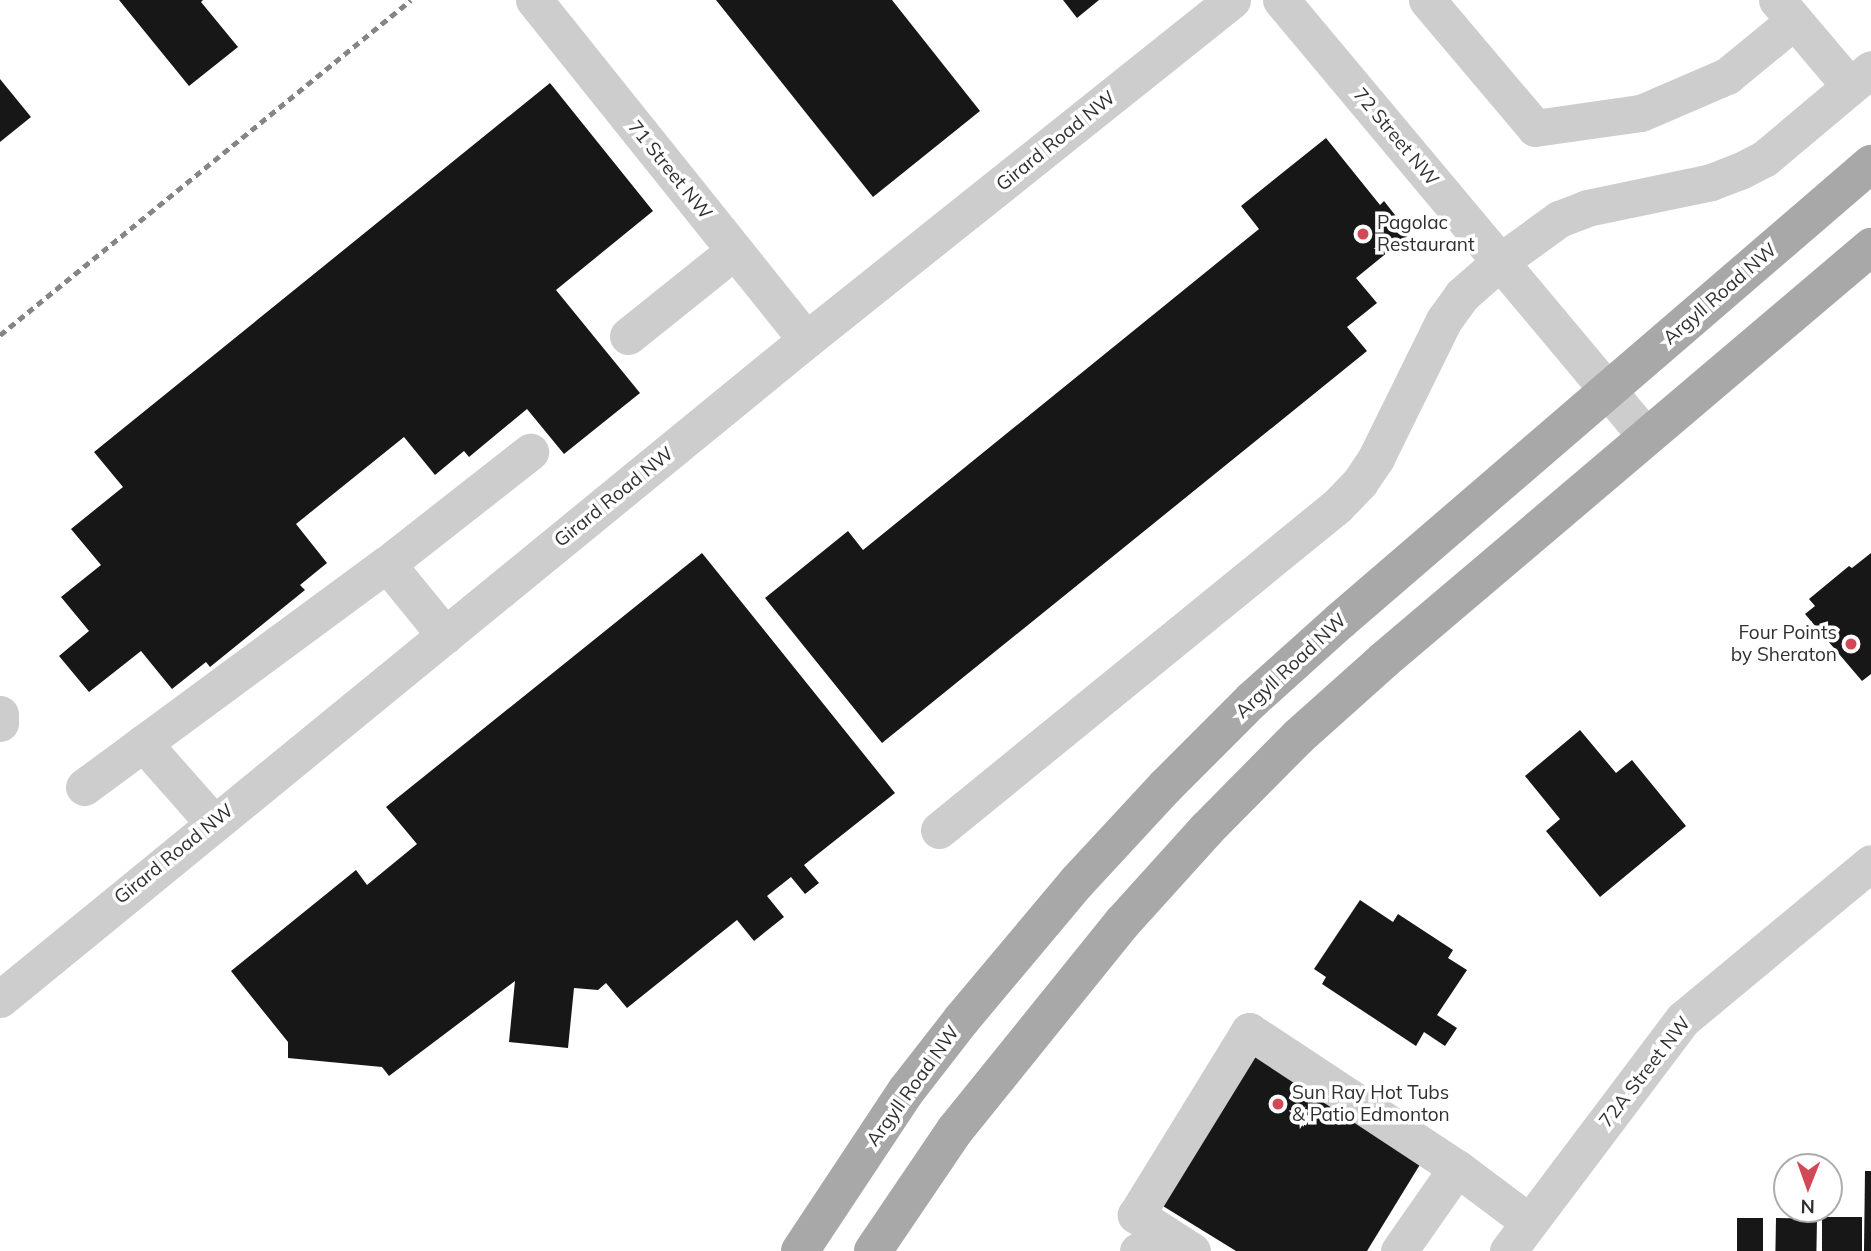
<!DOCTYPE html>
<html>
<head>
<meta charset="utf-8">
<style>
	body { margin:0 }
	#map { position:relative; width:1871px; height:1251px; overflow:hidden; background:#fff; font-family:Mulish,sans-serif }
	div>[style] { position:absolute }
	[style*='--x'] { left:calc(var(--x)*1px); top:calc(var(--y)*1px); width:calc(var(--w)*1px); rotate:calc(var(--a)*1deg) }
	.building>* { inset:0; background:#171717; transform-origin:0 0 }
	.minor>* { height:37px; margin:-18.5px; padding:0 18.5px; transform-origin:18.5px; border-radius:18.5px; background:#cdcdcd }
	.major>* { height:38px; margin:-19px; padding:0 19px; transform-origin:19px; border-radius:19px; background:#a8a8a8 }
	.rail>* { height:5px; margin-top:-2.5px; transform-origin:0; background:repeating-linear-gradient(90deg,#858585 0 7px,transparent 0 12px) }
	.dots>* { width:19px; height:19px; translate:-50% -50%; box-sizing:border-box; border:4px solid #fff; border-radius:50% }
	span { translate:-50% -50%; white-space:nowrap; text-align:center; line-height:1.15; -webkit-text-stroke:7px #fff; paint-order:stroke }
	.street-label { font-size:19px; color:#303030 }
	.poi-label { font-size:19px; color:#303030 }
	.left { translate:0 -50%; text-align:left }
	.right { translate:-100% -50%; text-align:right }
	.north { position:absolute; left:1773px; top:1153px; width:70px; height:70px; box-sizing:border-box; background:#fff; border:2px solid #acacac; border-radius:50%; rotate:181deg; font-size:19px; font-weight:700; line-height:28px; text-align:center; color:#303030 }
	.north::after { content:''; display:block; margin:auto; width:24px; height:32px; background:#d14856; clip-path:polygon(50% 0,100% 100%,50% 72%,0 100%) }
</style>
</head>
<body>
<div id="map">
	<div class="building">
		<i style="clip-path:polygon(119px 0,203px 0,201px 2px,238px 47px,189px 86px)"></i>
		<i style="clip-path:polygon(716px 0,892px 0,980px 111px,873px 197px)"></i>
		<i style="clip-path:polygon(1063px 0,1099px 0,1077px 18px)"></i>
		<i style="clip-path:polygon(0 79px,31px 117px,0 142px)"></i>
		<i style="clip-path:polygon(550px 83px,653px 211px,556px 290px,640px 393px,564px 454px,527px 409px,469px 457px,464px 451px,435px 475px,404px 437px,296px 524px,327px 563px,300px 585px,305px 590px,210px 667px,206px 662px,172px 689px,141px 651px,89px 692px,59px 656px,89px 631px,61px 597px,101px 565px,71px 529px,123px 487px,94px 452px)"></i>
		<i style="clip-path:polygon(1326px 138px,1380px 205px,1384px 201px,1410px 234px,1356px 278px,1377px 303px,1347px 327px,1367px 351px,882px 743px,765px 598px,848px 531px,863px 550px,1259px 229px,1241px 206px)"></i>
		<i style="clip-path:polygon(702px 553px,895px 793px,804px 865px,819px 883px,805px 894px,791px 877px,767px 896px,784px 917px,754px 941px,737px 920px,627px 1008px,606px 983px,598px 990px,574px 988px,568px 1048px,509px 1042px,515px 981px,389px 1076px,382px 1067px,288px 1058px,288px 1042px,231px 971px,356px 870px,367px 885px,417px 844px,386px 807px)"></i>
		<i style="clip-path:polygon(1871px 553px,1871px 674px,1862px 681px,1805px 614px,1815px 606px,1809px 599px,1849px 566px,1852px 568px)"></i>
		<i style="clip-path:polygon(1580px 730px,1616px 773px,1632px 760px,1686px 826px,1600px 897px,1546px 831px,1560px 819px,1525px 776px)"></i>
		<i style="clip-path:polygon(1360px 900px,1393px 922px,1398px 914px,1453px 950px,1448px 958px,1467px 970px,1437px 1015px,1457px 1028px,1445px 1046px,1424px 1032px,1416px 1046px,1322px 984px,1326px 977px,1314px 969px)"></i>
		<i style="clip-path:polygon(1252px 1051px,1424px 1158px,1367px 1251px,1236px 1251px,1158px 1203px)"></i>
		<i style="clip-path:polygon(1865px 1171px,1871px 1171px,1871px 1251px,1864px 1251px)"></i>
		<i style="left:1822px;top:1217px;width:40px;height:34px"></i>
		<i style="left:1737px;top:1218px;width:26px;height:33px"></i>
		<i style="left:1776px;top:1218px;width:41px;height:33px;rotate:1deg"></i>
	</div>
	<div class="minor">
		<i style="--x:534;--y:0;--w:435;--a:51.3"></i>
		<i style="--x:1281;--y:0;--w:569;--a:50.07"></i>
		<i style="--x:1427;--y:0;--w:167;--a:49.8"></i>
		<i style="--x:1535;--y:128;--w:107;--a:-8.1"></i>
		<i style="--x:1641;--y:113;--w:94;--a:-23.3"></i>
		<i style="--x:1727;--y:76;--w:87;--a:-39.4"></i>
		<i style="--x:1777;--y:0;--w:113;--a:49.7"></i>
		<i style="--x:628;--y:336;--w:136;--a:-38.7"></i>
		<i style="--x:387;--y:564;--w:182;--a:-38.1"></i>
		<i style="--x:0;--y:714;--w:9;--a:90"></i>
		<i style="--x:143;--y:743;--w:106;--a:48.5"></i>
		<i style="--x:84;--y:787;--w:376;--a:-36.4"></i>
		<i style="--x:387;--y:564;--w:92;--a:50.8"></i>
		<i style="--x:939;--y:830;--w:513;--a:-39.15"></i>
		<i style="--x:1337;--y:506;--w:33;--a:-46"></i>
		<i style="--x:1360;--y:482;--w:29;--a:-56"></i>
		<i style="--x:1376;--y:458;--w:154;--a:-63.8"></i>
		<i style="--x:1444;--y:320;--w:31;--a:-54"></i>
		<i style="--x:1462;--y:295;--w:52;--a:-41.1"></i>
		<i style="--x:1501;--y:261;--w:72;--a:-35.9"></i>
		<i style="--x:1559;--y:219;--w:30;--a:-21"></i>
		<i style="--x:1587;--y:208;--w:127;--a:-11.8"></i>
		<i style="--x:1711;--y:182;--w:31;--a:-21"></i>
		<i style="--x:1740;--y:171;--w:28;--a:-27"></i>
		<i style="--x:1765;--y:158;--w:138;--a:-40"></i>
		<i style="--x:0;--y:999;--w:1041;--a:-39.27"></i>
		<i style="--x:806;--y:340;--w:545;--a:-38.59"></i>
		<i style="--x:1138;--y:1251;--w:4;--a:0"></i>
		<i style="--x:1192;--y:1251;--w:67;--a:-147.3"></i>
		<i style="--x:1136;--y:1215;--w:216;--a:-58.4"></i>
		<i style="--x:1249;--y:1031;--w:249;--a:33.4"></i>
		<i style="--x:1399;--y:1251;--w:101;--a:-55.1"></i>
		<i style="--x:1457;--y:1168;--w:90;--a:36.9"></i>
		<i style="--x:1508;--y:1251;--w:291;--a:-53"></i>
		<i style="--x:1683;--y:1019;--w:244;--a:-39.7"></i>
	</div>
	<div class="major">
		<i style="--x:800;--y:1251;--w:192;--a:-56.5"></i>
		<i style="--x:906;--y:1091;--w:91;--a:-52.1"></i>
		<i style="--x:962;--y:1019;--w:179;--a:-50"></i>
		<i style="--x:1077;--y:882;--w:129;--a:-47.2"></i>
		<i style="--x:1165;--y:787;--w:123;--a:-45"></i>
		<i style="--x:1252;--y:700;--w:118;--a:-41.9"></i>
		<i style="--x:1340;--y:621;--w:701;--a:-40.72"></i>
		<i style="--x:873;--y:1251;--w:146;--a:-55.9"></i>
		<i style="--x:955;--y:1130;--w:267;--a:-51.1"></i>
		<i style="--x:1123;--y:922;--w:125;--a:-47.9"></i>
		<i style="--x:1207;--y:829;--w:129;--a:-45.3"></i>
		<i style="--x:1298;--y:737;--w:115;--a:-41.8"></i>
		<i style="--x:1384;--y:660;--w:639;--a:-40.3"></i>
	</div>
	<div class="rail">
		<i style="--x:0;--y:335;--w:530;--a:-39.18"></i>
	</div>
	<div class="dots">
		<i style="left:1363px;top:234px;background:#d14856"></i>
		<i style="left:1851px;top:644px;background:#d14856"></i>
		<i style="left:1278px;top:1104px;background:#d14856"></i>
	</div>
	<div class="street-label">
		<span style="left:1396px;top:137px;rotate:50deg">72 Street NW</span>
		<span style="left:1056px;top:141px;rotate:-39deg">Girard Road NW</span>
		<span style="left:670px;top:170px;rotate:51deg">71 Street NW</span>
		<span style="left:1720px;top:294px;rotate:-41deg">Argyll Road NW</span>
		<span style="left:614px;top:497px;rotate:-39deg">Girard Road NW</span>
		<span style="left:1291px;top:666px;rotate:-43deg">Argyll Road NW</span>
		<span style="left:174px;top:854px;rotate:-39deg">Girard Road NW</span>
		<span style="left:1645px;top:1072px;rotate:-52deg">72A Street NW</span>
		<span style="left:913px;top:1086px;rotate:-54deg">Argyll Road NW</span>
	</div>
	<div class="poi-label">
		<span class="left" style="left:1377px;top:234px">Pagolac<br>Restaurant</span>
		<span class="right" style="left:1837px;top:644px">Four Points<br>by Sheraton</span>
		<span class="left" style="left:1292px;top:1104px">Sun Ray Hot Tubs<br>&amp; Patio Edmonton</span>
	</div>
	<div class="north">N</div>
</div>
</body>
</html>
